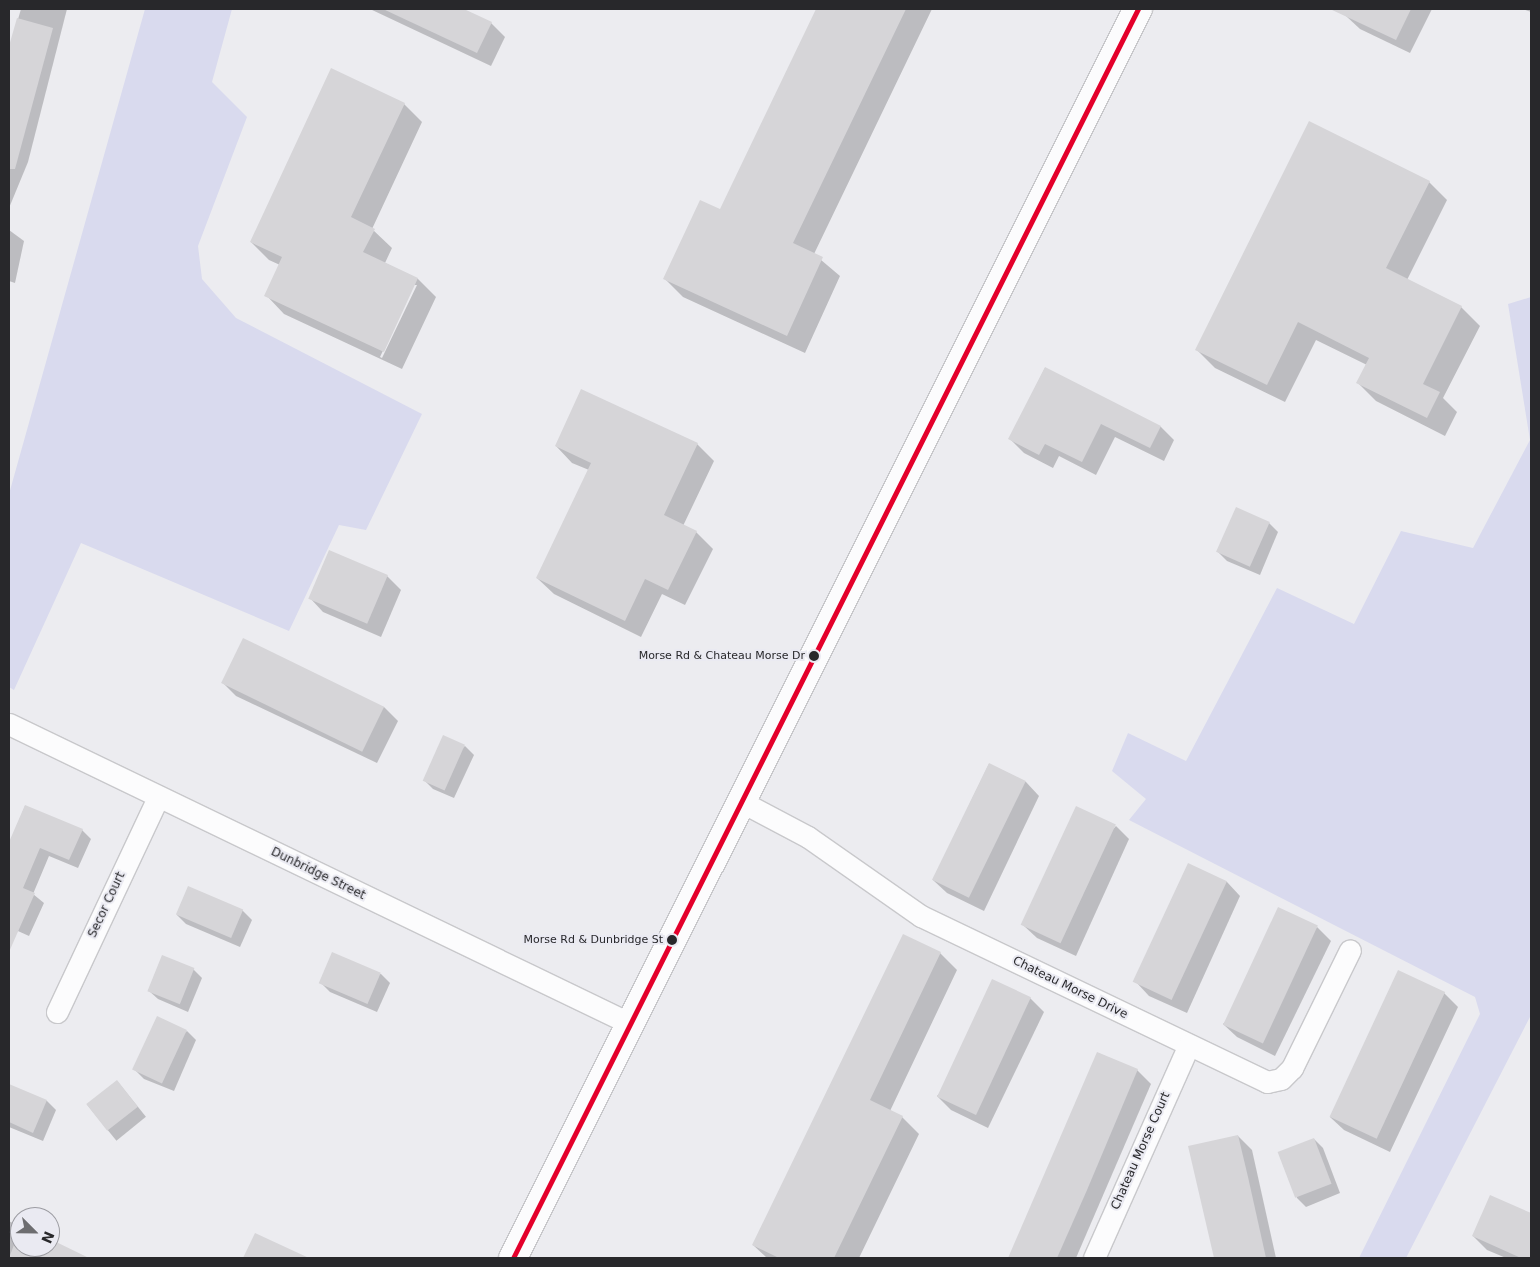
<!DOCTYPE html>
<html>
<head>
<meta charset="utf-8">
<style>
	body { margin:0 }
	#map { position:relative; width:1540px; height:1267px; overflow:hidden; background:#ececf0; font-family:"DejaVu Sans",sans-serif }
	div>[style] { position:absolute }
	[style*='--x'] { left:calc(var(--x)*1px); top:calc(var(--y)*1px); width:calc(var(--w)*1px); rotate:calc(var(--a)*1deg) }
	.green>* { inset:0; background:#d9daee }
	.shadow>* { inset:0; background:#0003; transform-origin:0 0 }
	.building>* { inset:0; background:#d6d5d8; transform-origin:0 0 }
	.roads { filter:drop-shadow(1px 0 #c8c8cb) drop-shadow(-1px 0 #c8c8cb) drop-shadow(0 1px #c8c8cb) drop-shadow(0 -1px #c8c8cb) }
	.street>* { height:21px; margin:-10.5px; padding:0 10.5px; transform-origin:10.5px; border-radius:10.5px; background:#fcfcfd }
	.primary>* { height:28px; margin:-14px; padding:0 14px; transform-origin:14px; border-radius:14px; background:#fcfcfd }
	.bus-1>* { height:5px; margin:-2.5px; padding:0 2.5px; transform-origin:2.5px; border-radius:2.5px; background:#e4002b }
	.dots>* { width:14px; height:14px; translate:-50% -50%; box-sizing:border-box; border:2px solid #eaeaf2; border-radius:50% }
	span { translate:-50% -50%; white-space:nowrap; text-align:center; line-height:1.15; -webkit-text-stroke:4px #eaeaf2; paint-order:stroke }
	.bus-label { font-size:11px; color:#28282b }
	.right { translate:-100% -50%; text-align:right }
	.street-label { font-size:12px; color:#28282b }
	.frame { position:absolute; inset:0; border:10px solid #28282b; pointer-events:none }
	.north { position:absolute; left:10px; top:1207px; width:50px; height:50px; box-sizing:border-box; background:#eaeaf2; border:1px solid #9c9ca2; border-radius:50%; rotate:113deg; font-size:14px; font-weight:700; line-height:20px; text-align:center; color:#28282b }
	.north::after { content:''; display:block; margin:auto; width:18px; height:22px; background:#6d6d70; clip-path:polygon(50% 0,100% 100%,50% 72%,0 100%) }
</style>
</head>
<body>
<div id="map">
	<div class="green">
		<i style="clip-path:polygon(145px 9px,232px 9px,212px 82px,247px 117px,198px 246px,202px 279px,236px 318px,422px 414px,366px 530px,339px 525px,289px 631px,81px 543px,14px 690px,9px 687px,9px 494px)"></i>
		<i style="clip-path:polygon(1531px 297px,1531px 1015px,1406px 1258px,1359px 1258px,1480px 1014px,1475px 997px,1129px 820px,1146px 799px,1112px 771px,1128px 733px,1186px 761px,1277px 588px,1354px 624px,1401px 531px,1473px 548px,1530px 440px,1508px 304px)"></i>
	</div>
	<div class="shadow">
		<i style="clip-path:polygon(21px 9px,67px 9px,28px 162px,9px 208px,9px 50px)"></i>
		<i style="clip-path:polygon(370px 9px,461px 9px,491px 23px,505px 37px,491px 66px)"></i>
		<i style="clip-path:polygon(818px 9px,932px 9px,814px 254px,840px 276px,805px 353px,683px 297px,665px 279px,721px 211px)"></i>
		<i style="clip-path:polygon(1350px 9px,1432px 9px,1410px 53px,1360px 29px,1346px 16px)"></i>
		<i style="clip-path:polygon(1523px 9px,1531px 9px,1531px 12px)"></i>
		<i style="clip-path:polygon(evenodd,404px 104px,422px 122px,372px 229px,392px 248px,385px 263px,418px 279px,436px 297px,402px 369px,284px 314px,266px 295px,280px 265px,269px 260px,251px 242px,404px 104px,414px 285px,417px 285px,382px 358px,380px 357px,414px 285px)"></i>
		<i style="clip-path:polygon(1429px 182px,1447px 200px,1407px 280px,1461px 307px,1480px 326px,1443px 398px,1457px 412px,1445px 436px,1376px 401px,1358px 383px,1367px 365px,1316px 340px,1285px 402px,1215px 368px,1197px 350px)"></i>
		<i style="clip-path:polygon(9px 230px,24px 241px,15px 283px,9px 281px)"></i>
		<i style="clip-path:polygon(1045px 368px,1161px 427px,1174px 440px,1164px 461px,1115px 437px,1096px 475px,1059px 456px,1053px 468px,1024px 453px,1010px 439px)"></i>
		<i style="clip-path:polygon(697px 444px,714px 461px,683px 526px,696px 532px,713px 549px,685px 605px,662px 594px,641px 637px,554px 594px,537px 578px,589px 470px,572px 463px,556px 446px)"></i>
		<i style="clip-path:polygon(1269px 523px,1278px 532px,1260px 575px,1227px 561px,1218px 552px)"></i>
		<i style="clip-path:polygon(387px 576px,401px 590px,381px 637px,323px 612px,310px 598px)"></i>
		<i style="clip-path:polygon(223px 683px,384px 707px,398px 721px,377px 763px,236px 696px)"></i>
		<i style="clip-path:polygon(465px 746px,474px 755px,454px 798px,433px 789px,424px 780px)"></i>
		<i style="clip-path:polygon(989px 764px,1026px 782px,1039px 796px,984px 911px,947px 893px,933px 880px)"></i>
		<i style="clip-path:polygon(25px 806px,82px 830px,91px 839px,78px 868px,49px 856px,33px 894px,44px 903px,29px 936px,9px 927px,9px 865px,13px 856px,9px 845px)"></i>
		<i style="clip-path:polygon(1116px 826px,1129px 839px,1076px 956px,1037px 938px,1023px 925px)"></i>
		<i style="clip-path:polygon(1189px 865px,1227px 882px,1240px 896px,1187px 1013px,1149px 996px,1136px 982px)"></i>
		<i style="clip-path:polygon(189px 888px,242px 910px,252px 920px,240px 947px,186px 924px,177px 915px)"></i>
		<i style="clip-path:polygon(1317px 927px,1331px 941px,1275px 1056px,1237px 1037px,1223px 1024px)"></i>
		<i style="clip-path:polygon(940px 953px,957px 970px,890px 1111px,902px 1117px,919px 1134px,859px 1258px,767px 1258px,753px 1245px)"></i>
		<i style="clip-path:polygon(193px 969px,202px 978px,188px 1012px,158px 999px,148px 990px)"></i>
		<i style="clip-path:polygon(381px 974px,390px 983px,377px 1012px,330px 992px,321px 983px)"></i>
		<i style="clip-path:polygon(1444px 993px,1458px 1007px,1390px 1152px,1344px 1130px,1330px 1117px)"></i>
		<i style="clip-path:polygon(1030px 998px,1044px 1012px,988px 1128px,951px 1110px,937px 1096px)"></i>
		<i style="clip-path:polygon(187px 1031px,196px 1040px,174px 1091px,144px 1079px,135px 1070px)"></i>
		<i style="clip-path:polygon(1098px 1053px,1137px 1070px,1151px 1084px,1076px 1258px,1010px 1258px)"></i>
		<i style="left:117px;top:1081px;width:46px;height:38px;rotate:51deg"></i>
		<i style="clip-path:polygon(9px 1085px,47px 1101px,56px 1110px,43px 1141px,9px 1127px)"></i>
		<i style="clip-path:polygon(1238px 1136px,1252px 1150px,1276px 1258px,1215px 1258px,1190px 1147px)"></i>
		<i style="clip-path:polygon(1314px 1139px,1323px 1148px,1340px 1193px,1306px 1207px,1297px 1198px,1279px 1153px)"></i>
		<i style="clip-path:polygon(1490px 1197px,1531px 1215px,1531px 1258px,1506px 1258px,1487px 1250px,1473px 1236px)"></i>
		<i style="clip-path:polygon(9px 1221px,20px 1227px,20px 1247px,50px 1247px,50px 1241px,86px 1258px,9px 1258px)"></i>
		<i style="clip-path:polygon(256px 1235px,306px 1258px,245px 1258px)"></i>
	</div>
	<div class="building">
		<i style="clip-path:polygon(383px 9px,464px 9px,492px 22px,477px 53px)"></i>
		<i style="clip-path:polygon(816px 9px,906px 9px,793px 243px,823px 257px,787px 336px,663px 279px,700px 200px,720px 209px)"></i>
		<i style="clip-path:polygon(1330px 9px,1411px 9px,1396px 40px)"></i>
		<i style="clip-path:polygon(17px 18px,53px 28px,15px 169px,9px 169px,9px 46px)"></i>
		<i style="clip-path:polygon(331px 68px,405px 103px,351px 217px,375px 229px,363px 252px,418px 278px,384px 352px,264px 296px,282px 257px,250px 242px)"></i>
		<i style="clip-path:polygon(1309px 121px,1430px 181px,1386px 268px,1462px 306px,1423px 384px,1440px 392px,1427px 418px,1356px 383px,1369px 358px,1298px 322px,1267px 385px,1195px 350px)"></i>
		<i style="clip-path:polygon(1045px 367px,1161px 426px,1150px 448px,1101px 424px,1082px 462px,1045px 444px,1039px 455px,1008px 439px)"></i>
		<i style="clip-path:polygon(581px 389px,698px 443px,664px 515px,697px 531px,668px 590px,645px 579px,625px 621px,536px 578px,591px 463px,555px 446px)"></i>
		<i style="left:1236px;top:507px;width:37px;height:49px;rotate:24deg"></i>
		<i style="left:329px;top:550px;width:64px;height:53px;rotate:23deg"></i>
		<i style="left:243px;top:638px;width:157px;height:50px;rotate:26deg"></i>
		<i style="left:443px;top:735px;width:24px;height:50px;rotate:24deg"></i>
		<i style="left:989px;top:763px;width:41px;height:130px;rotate:26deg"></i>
		<i style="clip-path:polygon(25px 805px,83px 829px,69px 860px,40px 848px,23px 888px,35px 893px,9px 952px,9px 842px)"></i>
		<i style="left:1076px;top:806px;width:44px;height:131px;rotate:25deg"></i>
		<i style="left:1188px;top:863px;width:43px;height:131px;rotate:25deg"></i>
		<i style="left:188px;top:886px;width:60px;height:31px;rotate:23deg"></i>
		<i style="left:1278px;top:907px;width:44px;height:130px;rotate:25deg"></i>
		<i style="clip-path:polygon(903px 934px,941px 952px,870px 1100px,903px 1116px,834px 1258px,779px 1258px,752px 1245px)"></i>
		<i style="left:332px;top:952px;width:53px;height:34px;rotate:23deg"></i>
		<i style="left:162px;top:955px;width:35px;height:39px;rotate:22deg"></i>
		<i style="left:1398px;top:970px;width:52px;height:162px;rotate:25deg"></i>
		<i style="left:992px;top:979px;width:43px;height:130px;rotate:25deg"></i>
		<i style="left:157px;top:1016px;width:33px;height:59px;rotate:25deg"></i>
		<i style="clip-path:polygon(1097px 1052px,1138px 1069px,1087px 1190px,1057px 1258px,1008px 1258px)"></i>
		<i style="left:117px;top:1080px;width:34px;height:39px;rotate:52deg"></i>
		<i style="clip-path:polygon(9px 1084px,47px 1100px,33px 1133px,9px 1122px)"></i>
		<i style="clip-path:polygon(1238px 1135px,1248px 1177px,1266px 1258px,1214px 1258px,1188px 1146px)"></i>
		<i style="left:1314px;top:1138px;width:49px;height:39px;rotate:69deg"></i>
		<i style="clip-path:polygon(1490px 1195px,1531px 1213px,1531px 1258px,1521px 1258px,1472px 1236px)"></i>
		<i style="clip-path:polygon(20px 1229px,20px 1247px,50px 1247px,50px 1239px,89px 1258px,9px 1258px)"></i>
		<i style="clip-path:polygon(255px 1233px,309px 1258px,243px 1258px)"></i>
	</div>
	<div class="roads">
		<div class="street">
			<i style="--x:9;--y:724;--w:688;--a:25.75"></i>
			<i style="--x:740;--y:801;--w:77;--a:27.9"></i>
			<i style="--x:808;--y:837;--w:138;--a:35"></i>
			<i style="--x:921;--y:916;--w:384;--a:25.6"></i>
			<i style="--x:1267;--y:1082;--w:14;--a:-12"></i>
			<i style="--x:1281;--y:1079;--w:16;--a:-45"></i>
			<i style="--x:1292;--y:1068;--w:131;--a:-63.8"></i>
			<i style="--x:57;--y:1012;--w:238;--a:-64.8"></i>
			<i style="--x:1094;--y:1258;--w:233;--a:-66"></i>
		</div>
		<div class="primary">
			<i style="--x:513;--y:1258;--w:1397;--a:-63.42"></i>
		</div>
	</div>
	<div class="bus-1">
		<i style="--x:513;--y:1258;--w:1397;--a:-63.42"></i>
	</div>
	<div class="dots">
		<i style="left:814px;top:656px;background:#28282b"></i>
		<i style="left:672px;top:940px;background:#28282b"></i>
	</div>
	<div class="bus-label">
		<span class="right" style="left:805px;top:656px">Morse Rd &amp; Chateau Morse Dr</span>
		<span class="right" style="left:663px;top:940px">Morse Rd &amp; Dunbridge St</span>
	</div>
	<div class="street-label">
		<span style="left:318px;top:874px;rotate:26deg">Dunbridge Street</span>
		<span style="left:107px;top:905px;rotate:-65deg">Secor Court</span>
		<span style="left:1070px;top:988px;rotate:26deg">Chateau Morse Drive</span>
		<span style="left:1141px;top:1151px;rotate:-66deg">Chateau Morse Court</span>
	</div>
	<div class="frame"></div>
	<div class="north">N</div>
</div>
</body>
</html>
